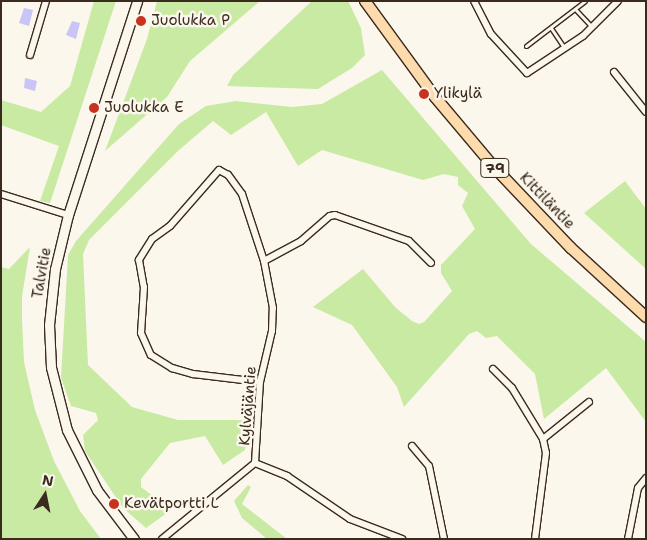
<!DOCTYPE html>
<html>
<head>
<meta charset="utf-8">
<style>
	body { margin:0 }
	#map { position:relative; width:647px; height:540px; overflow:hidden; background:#fbf7ec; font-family:"Shantell Sans",sans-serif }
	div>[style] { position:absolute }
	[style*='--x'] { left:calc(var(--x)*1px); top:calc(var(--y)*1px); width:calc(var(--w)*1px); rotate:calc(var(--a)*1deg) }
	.green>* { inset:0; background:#c9eaa3 }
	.building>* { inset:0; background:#cac5f7 }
	.roads { filter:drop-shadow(1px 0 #3b2a1e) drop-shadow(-1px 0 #3b2a1e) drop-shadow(0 1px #3b2a1e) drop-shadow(0 -1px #3b2a1e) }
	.lane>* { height:3px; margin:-1.5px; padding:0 1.5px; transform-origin:1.5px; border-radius:1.5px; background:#fbf7ec }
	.street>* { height:6px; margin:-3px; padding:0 3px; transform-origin:3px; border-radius:3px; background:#fbf7ec }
	.secondary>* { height:9px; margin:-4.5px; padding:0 4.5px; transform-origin:4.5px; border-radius:4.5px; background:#fbf7ec }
	.primary>* { height:10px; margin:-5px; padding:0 5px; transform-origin:5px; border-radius:5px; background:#fedbac }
	.dots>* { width:14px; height:14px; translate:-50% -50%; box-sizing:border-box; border:2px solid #fbf7ec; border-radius:50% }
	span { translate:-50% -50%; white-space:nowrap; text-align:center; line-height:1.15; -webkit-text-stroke:5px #fbf7ec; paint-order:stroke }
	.shield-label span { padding:1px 4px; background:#fbf7ec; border:1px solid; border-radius:4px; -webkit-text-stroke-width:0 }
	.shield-label { font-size:14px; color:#3b2a1e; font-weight:700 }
	.poi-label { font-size:15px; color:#3b2a1e }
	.left { translate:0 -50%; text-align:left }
	.street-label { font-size:15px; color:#3b2a1e }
	.frame { position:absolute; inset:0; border:2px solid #3b2a1e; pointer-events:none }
	.north { position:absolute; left:20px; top:470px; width:50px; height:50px; -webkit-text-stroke:4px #fbf7ec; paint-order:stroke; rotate:11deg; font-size:14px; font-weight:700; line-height:20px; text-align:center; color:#3b2a1e }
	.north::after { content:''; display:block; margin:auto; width:18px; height:22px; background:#3b2a1e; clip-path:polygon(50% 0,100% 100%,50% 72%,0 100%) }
</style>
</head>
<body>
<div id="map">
	<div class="green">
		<i style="clip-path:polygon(94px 1px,116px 1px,50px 203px,40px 201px,59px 146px,1px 125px,1px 100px,41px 112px,70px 86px)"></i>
		<i style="clip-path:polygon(157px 1px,260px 1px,190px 61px,167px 97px,105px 151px,147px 39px)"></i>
		<i style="clip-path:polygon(312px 1px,348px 1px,361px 28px,365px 55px,352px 68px,318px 89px,227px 86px,233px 75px)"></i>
		<i style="clip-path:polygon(382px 70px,531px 244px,646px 342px,646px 422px,606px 368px,544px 419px,535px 374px,497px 336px,486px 338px,477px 331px,469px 334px,404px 407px,397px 387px,352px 325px,313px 307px,363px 269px,395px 307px,412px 321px,419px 324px,424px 322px,452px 291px,441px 273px,441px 265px,475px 229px,462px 206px,468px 193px,458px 185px,458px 177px,444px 174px,423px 180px,322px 150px,298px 166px,266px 112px,231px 135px,213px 121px,179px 150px,89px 240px,83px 254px,88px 365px,132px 407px,178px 420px,246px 420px,248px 434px,245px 450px,223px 465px,205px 436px,170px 443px,141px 479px,141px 487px,171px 510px,146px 528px,123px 508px,85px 451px,83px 435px,98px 420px,96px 413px,71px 406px,61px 378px,68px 255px,76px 241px,179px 124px,206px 106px,236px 101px,292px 107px,322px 104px)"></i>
		<i style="clip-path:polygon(625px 181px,646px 209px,646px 269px,584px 213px)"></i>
		<i style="clip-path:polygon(30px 247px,22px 296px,22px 319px,24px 362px,35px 410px,54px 461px,80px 511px,101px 539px,1px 539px,1px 267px,9px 269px)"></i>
		<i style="clip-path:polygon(248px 485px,251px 487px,242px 504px,287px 539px,267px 539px,242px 518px,234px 501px)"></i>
	</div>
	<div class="building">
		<i style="clip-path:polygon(24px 8px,33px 10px,29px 26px,19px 23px)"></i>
		<i style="clip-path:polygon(72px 21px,80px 23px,76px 39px,66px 35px)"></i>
		<i style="clip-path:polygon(25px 78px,37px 81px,35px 91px,24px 88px)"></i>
	</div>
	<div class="roads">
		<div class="lane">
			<i style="--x:576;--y:10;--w:23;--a:47"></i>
			<i style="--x:551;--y:28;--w:23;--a:56"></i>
			<i style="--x:526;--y:46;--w:74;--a:-37.3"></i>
		</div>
		<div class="street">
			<i style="--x:474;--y:1;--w:37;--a:63"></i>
			<i style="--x:491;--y:34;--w:53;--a:47.3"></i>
			<i style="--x:527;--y:73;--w:67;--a:-33.5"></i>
			<i style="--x:583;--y:36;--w:49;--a:-45"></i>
			<i style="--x:30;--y:55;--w:56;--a:-73.5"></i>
			<i style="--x:614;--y:72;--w:51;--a:51.3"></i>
			<i style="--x:1;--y:194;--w:70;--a:17.4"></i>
			<i style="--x:264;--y:261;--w:42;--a:-28.4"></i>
			<i style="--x:301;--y:241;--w:38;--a:-41"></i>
			<i style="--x:330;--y:216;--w:5;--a:-11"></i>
			<i style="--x:335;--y:215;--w:78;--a:19.4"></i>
			<i style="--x:409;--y:241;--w:31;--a:45"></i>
			<i style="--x:493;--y:369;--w:27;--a:45"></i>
			<i style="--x:512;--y:388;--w:60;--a:58.7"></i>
			<i style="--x:543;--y:439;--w:14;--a:78"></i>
			<i style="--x:546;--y:453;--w:87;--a:97.3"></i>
			<i style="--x:543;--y:439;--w:59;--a:-38.8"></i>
			<i style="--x:412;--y:446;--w:26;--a:50"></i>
			<i style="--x:429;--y:466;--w:75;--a:78.4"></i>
			<i style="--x:255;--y:463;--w:81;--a:-86.5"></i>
			<i style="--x:260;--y:382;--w:52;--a:-76.8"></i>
			<i style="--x:272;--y:331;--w:23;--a:-88"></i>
			<i style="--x:273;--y:308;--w:48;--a:-100.8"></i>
			<i style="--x:264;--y:261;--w:71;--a:-108.2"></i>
			<i style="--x:242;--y:194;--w:24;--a:-126"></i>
			<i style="--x:228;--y:175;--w:10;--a:-151"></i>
			<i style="--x:219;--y:170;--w:74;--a:131.2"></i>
			<i style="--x:170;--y:226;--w:22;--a:144"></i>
			<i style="--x:152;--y:239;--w:25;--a:122"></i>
			<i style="--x:139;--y:260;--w:27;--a:80"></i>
			<i style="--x:144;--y:287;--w:46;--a:93.7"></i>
			<i style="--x:141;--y:333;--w:24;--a:66"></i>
			<i style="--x:151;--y:355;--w:25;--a:32"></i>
			<i style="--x:172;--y:368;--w:22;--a:16"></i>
			<i style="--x:193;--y:374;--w:67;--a:6.8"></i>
			<i style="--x:255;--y:463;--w:35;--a:22"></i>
			<i style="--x:287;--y:476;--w:76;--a:34.3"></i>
			<i style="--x:350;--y:519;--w:56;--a:21"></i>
			<i style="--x:162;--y:539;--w:120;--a:-39.3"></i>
			<i style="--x:628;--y:539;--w:52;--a:-78.9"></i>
			<i style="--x:638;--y:488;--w:13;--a:-51"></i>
		</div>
		<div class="secondary">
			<i style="--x:134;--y:539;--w:61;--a:-127.1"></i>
			<i style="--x:97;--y:490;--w:67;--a:-116.6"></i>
			<i style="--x:67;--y:430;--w:65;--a:-104.3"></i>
			<i style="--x:51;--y:367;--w:42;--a:-92.7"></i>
			<i style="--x:49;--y:325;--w:56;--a:-83.9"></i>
			<i style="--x:55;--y:269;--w:56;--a:-76.5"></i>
			<i style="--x:68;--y:215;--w:225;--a:-72.1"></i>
		</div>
		<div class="primary">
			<i style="--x:365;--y:1;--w:119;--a:53.9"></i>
			<i style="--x:435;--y:97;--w:92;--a:49.9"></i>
			<i style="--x:494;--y:167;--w:112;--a:46.5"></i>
			<i style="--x:571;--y:248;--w:102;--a:42.6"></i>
		</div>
	</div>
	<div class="dots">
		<i style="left:141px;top:21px;background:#c8321e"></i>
		<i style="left:424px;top:94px;background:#c8321e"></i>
		<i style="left:94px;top:108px;background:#c8321e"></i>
		<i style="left:114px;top:504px;background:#c8321e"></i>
	</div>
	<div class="shield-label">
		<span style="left:495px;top:168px">79</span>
	</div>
	<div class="poi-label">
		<span class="left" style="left:151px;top:21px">Juolukka P</span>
		<span class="left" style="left:434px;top:94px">Ylikylä</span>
		<span class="left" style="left:104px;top:108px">Juolukka E</span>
		<span class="left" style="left:124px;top:504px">Kevätportti L</span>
	</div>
	<div class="street-label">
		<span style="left:547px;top:201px;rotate:46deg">Kittiläntie</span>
		<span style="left:42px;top:273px;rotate:-80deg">Talvitie</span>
		<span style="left:248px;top:406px;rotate:-85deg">Kylväjäntie</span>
	</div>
	<div class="frame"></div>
	<div class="north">N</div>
</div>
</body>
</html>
